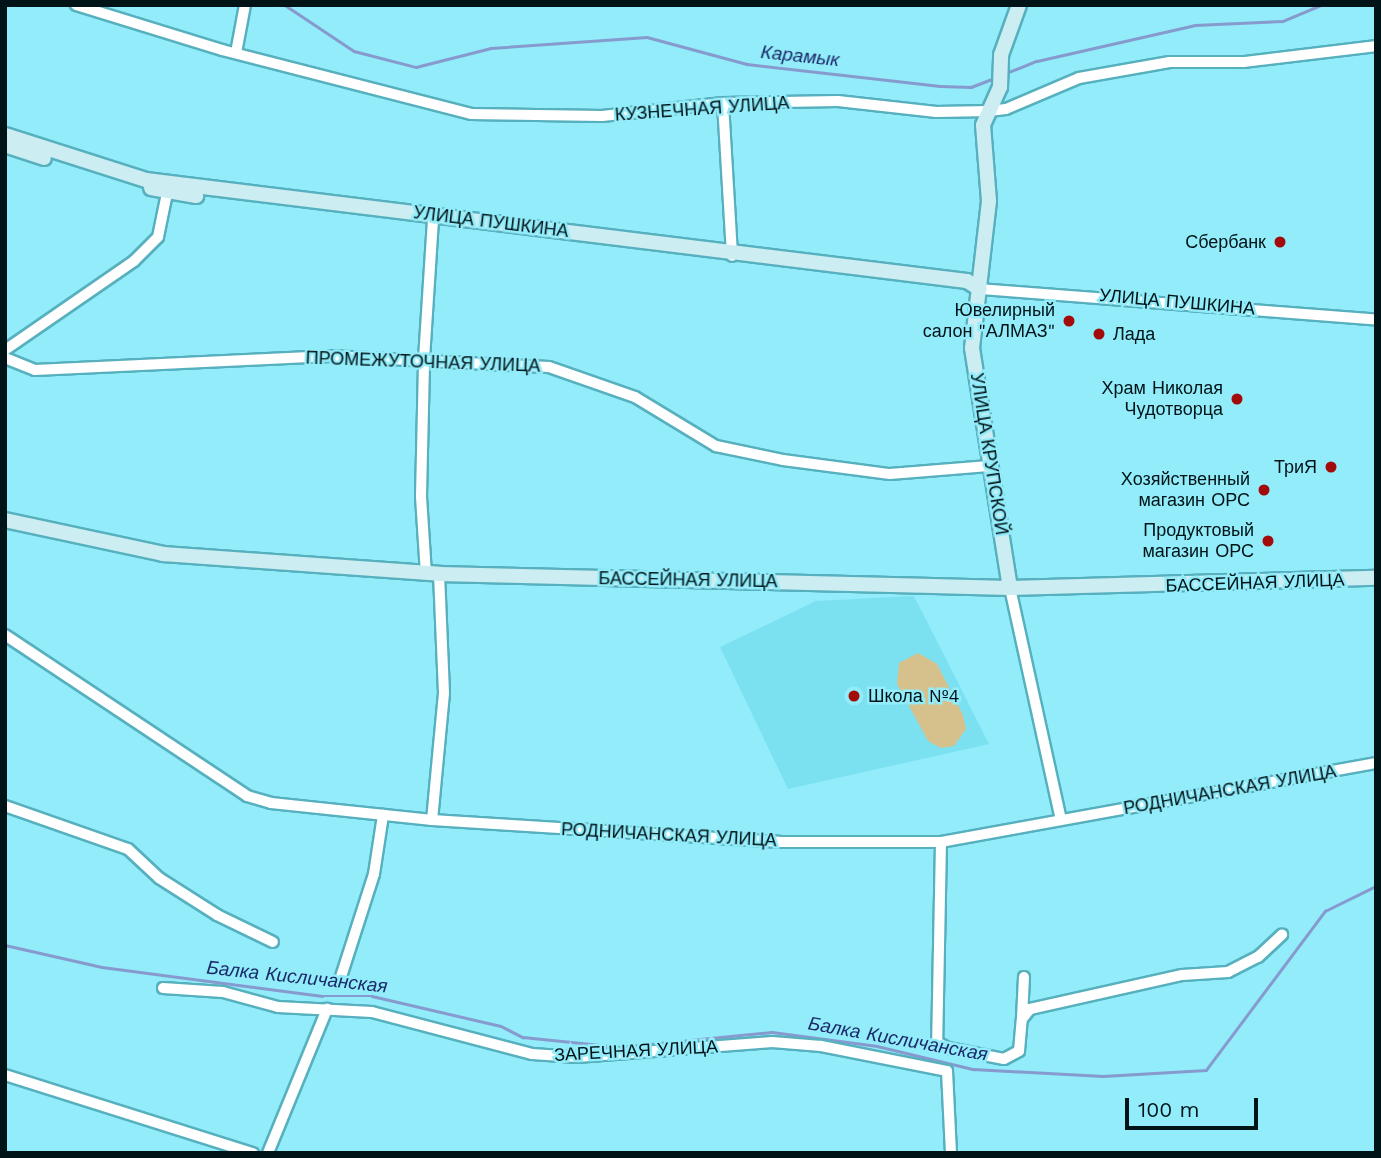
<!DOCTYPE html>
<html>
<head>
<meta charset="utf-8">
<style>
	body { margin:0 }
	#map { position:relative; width:1381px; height:1158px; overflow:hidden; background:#92ecfa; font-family:"Work Sans",sans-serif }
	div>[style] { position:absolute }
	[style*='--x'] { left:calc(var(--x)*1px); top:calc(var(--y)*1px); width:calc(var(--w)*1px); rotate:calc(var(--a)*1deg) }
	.built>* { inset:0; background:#7be1f1 }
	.green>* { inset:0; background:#d6c18d }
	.stream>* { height:2.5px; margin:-1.25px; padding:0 1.25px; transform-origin:1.25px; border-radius:1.25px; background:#879ace }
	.roads { filter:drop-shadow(2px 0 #56b0be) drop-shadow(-2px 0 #56b0be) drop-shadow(0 2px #56b0be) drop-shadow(0 -2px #56b0be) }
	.street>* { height:10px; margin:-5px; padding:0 5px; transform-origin:5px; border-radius:5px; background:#fff }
	.secondary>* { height:14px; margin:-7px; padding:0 7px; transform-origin:7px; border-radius:7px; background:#cceef3 }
	.dots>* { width:19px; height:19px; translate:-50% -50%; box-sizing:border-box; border:4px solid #92ecfa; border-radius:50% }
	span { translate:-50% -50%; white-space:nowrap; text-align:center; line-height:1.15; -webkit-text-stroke:5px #92ecfa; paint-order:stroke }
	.street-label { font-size:18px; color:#001418 }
	.poi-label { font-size:18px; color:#001418 }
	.right { translate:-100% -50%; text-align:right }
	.left { translate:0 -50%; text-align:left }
	.water-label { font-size:19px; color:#1b2b69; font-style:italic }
	.frame { position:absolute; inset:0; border:7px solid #001418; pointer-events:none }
	.scale { position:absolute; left:1125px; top:1098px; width:133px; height:32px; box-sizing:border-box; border:4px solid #001418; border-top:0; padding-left:9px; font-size:21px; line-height:24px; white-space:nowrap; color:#001418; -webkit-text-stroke:5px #92ecfa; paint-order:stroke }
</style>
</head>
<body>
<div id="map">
	<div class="built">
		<i style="clip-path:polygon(914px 596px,989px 744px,788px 789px,720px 647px,816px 601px)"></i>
	</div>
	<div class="green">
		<i style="clip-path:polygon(918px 653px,937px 664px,963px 715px,966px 729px,954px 746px,941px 748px,928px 741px,897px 684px,899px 663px)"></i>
	</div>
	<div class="stream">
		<i style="--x:285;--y:5;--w:83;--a:33.7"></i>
		<i style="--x:354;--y:51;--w:64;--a:14.5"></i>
		<i style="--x:416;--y:67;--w:77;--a:-14.2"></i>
		<i style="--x:491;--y:48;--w:156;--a:-4"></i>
		<i style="--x:647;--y:37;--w:104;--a:15.1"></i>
		<i style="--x:747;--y:64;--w:194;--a:6.5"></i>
		<i style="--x:940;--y:86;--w:31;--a:2"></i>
		<i style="--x:971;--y:87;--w:26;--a:-21"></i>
		<i style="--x:1004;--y:74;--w:35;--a:-22"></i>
		<i style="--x:1037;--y:61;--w:162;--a:-12.8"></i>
		<i style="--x:1195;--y:25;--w:88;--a:-2.6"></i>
		<i style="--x:1283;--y:21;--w:41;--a:-22.8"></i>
		<i style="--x:5;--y:945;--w:99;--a:12.8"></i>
		<i style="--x:102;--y:967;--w:222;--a:7.5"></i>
		<i style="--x:322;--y:996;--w:50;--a:0"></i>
		<i style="--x:372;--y:996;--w:132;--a:13.1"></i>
		<i style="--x:501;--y:1026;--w:25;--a:27"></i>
		<i style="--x:523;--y:1037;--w:97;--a:5.9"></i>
		<i style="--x:619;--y:1047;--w:154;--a:-5.6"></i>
		<i style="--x:772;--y:1032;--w:106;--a:7.6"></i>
		<i style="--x:877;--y:1046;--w:99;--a:13.5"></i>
		<i style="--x:973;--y:1069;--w:130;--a:3.1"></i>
		<i style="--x:1103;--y:1076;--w:103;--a:-3.3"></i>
		<i style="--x:1206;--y:1070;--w:199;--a:-53.2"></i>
		<i style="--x:1325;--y:911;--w:57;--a:-26.1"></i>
	</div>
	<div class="roads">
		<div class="street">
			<i style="--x:76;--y:5;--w:153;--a:17.1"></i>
			<i style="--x:222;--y:50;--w:257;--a:14.4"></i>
			<i style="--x:471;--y:114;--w:131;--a:0.9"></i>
			<i style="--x:602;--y:116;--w:122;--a:-6.1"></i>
			<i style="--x:723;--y:103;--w:115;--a:-1"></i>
			<i style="--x:838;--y:101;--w:99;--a:6.4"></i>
			<i style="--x:936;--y:112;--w:53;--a:-1.1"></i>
			<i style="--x:989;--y:111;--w:17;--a:-7"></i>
			<i style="--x:1006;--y:109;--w:79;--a:-23"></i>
			<i style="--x:1079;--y:78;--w:92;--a:-10"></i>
			<i style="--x:1170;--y:62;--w:74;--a:0"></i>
			<i style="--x:1244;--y:62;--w:133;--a:-6.9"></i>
			<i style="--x:236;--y:53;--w:49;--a:-79.4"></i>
			<i style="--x:723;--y:103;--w:153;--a:86.6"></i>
			<i style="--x:980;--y:289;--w:395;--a:4.4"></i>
			<i style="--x:5;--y:350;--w:157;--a:-34.6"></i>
			<i style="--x:134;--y:261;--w:34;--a:-45"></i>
			<i style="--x:158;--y:237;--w:45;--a:-78.4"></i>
			<i style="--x:5;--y:358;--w:32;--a:22"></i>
			<i style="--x:35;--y:370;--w:296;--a:-2.7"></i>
			<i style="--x:331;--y:356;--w:218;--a:2.9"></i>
			<i style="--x:549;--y:367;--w:91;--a:19.2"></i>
			<i style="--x:635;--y:397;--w:95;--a:31.2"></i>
			<i style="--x:716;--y:446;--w:68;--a:11.8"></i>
			<i style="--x:783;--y:460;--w:108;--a:7.5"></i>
			<i style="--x:890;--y:474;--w:99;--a:-4.6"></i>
			<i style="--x:426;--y:574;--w:78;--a:-93.7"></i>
			<i style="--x:421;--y:496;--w:137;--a:-88.7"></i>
			<i style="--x:424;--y:359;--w:139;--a:-86.3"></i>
			<i style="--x:1010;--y:588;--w:237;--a:77.6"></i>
			<i style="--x:5;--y:635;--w:291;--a:33.6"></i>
			<i style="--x:247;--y:796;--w:25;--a:16"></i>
			<i style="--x:271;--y:803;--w:162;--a:6"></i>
			<i style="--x:432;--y:820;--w:348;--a:3.6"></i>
			<i style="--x:779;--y:842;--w:162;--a:0"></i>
			<i style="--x:941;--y:842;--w:442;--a:-10.3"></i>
			<i style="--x:5;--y:806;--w:130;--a:19.3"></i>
			<i style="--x:128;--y:849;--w:42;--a:43.1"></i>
			<i style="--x:159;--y:878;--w:69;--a:32.5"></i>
			<i style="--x:217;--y:915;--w:62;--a:25.7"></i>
			<i style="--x:432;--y:820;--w:128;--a:-84.6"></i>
			<i style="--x:444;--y:693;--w:119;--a:-92.4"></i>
			<i style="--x:941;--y:842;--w:200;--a:91.1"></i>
			<i style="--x:937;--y:1042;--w:13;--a:29"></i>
			<i style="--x:948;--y:1048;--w:57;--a:11.1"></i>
			<i style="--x:1004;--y:1059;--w:17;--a:-28"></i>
			<i style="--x:1019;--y:1051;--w:32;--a:-85"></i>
			<i style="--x:1022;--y:1019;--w:13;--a:-51"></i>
			<i style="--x:1030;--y:1009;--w:156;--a:-12.6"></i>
			<i style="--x:1182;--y:975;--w:46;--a:-3.7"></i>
			<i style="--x:1228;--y:972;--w:34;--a:-27"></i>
			<i style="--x:1258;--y:957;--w:33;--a:-43"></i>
			<i style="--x:339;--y:983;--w:114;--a:-72.2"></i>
			<i style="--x:374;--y:874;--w:60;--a:-81.3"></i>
			<i style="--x:163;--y:988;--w:60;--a:3.8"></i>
			<i style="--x:223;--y:992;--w:57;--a:15.3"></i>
			<i style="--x:278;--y:1007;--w:94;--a:3"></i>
			<i style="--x:372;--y:1012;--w:165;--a:14.7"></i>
			<i style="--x:532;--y:1054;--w:45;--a:3.8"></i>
			<i style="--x:577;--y:1057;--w:196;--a:-4.4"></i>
			<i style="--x:772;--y:1042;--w:49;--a:4.7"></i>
			<i style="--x:821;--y:1046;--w:128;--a:11.2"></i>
			<i style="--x:947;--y:1071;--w:82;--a:87.2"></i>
			<i style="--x:1022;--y:1018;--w:41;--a:-87.2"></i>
			<i style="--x:5;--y:1075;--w:260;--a:17.5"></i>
			<i style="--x:268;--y:1153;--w:156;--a:-67.7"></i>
		</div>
		<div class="secondary">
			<i style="--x:5;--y:135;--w:148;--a:17.7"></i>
			<i style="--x:146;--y:180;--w:827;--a:7.01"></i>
			<i style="--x:967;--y:281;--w:15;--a:32"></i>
			<i style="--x:5;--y:145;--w:41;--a:18.4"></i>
			<i style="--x:151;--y:188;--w:46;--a:10.1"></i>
			<i style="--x:5;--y:520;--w:162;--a:12.1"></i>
			<i style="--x:163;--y:554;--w:277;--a:4.1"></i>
			<i style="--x:439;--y:574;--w:571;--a:1.4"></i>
			<i style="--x:1010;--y:588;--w:366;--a:-1.6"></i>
			<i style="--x:1010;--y:588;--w:243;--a:-99"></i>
			<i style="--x:972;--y:348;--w:148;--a:-83.4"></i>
			<i style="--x:989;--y:201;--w:76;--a:-94.5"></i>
			<i style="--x:983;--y:125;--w:42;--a:-65.9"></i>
			<i style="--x:1000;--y:87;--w:32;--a:-88"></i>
			<i style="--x:1001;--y:55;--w:53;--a:-70.2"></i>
		</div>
	</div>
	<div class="dots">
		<i style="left:1280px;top:242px;background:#a30b0b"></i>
		<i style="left:1069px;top:321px;background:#a30b0b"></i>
		<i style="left:1099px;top:334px;background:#a30b0b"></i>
		<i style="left:1237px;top:399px;background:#a30b0b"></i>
		<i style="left:1331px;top:467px;background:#a30b0b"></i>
		<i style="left:1264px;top:490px;background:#a30b0b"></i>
		<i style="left:1268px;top:541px;background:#a30b0b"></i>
		<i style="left:854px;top:696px;background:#a30b0b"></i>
	</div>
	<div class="street-label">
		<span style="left:702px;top:109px;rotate:-4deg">КУЗНЕЧНАЯ УЛИЦА</span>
		<span style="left:491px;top:222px;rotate:7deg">УЛИЦА ПУШКИНА</span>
		<span style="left:1177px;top:302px;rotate:5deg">УЛИЦА ПУШКИНА</span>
		<span style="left:423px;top:362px;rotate:2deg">ПРОМЕЖУТОЧНАЯ УЛИЦА</span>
		<span style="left:989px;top:454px;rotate:81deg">УЛИЦА КРУПСКОЙ</span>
		<span style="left:688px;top:580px;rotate:1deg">БАССЕЙНАЯ УЛИЦА</span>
		<span style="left:1255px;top:583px;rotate:-2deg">БАССЕЙНАЯ УЛИЦА</span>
		<span style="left:1230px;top:790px;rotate:-10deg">РОДНИЧАНСКАЯ УЛИЦА</span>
		<span style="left:669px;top:835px;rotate:3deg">РОДНИЧАНСКАЯ УЛИЦА</span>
		<span style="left:636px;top:1051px;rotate:-3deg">ЗАРЕЧНАЯ УЛИЦА</span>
	</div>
	<div class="poi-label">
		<span class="right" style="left:1266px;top:242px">Сбербанк</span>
		<span class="right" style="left:1055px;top:321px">Ювелирный<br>салон "АЛМАЗ"</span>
		<span class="left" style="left:1113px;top:334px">Лада</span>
		<span class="right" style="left:1223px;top:399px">Храм Николая<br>Чудотворца</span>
		<span class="right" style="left:1317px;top:467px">ТриЯ</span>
		<span class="right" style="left:1250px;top:490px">Хозяйственный<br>магазин ОРС</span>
		<span class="right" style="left:1254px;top:541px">Продуктовый<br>магазин ОРС</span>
		<span class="left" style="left:868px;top:696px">Школа №4</span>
	</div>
	<div class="water-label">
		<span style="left:800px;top:56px;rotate:6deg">Карамык</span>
		<span style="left:297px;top:977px;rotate:6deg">Балка Кисличанская</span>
		<span style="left:898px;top:1039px;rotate:10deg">Балка Кисличанская</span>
	</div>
	<div class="frame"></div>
	<div class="scale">100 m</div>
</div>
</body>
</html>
